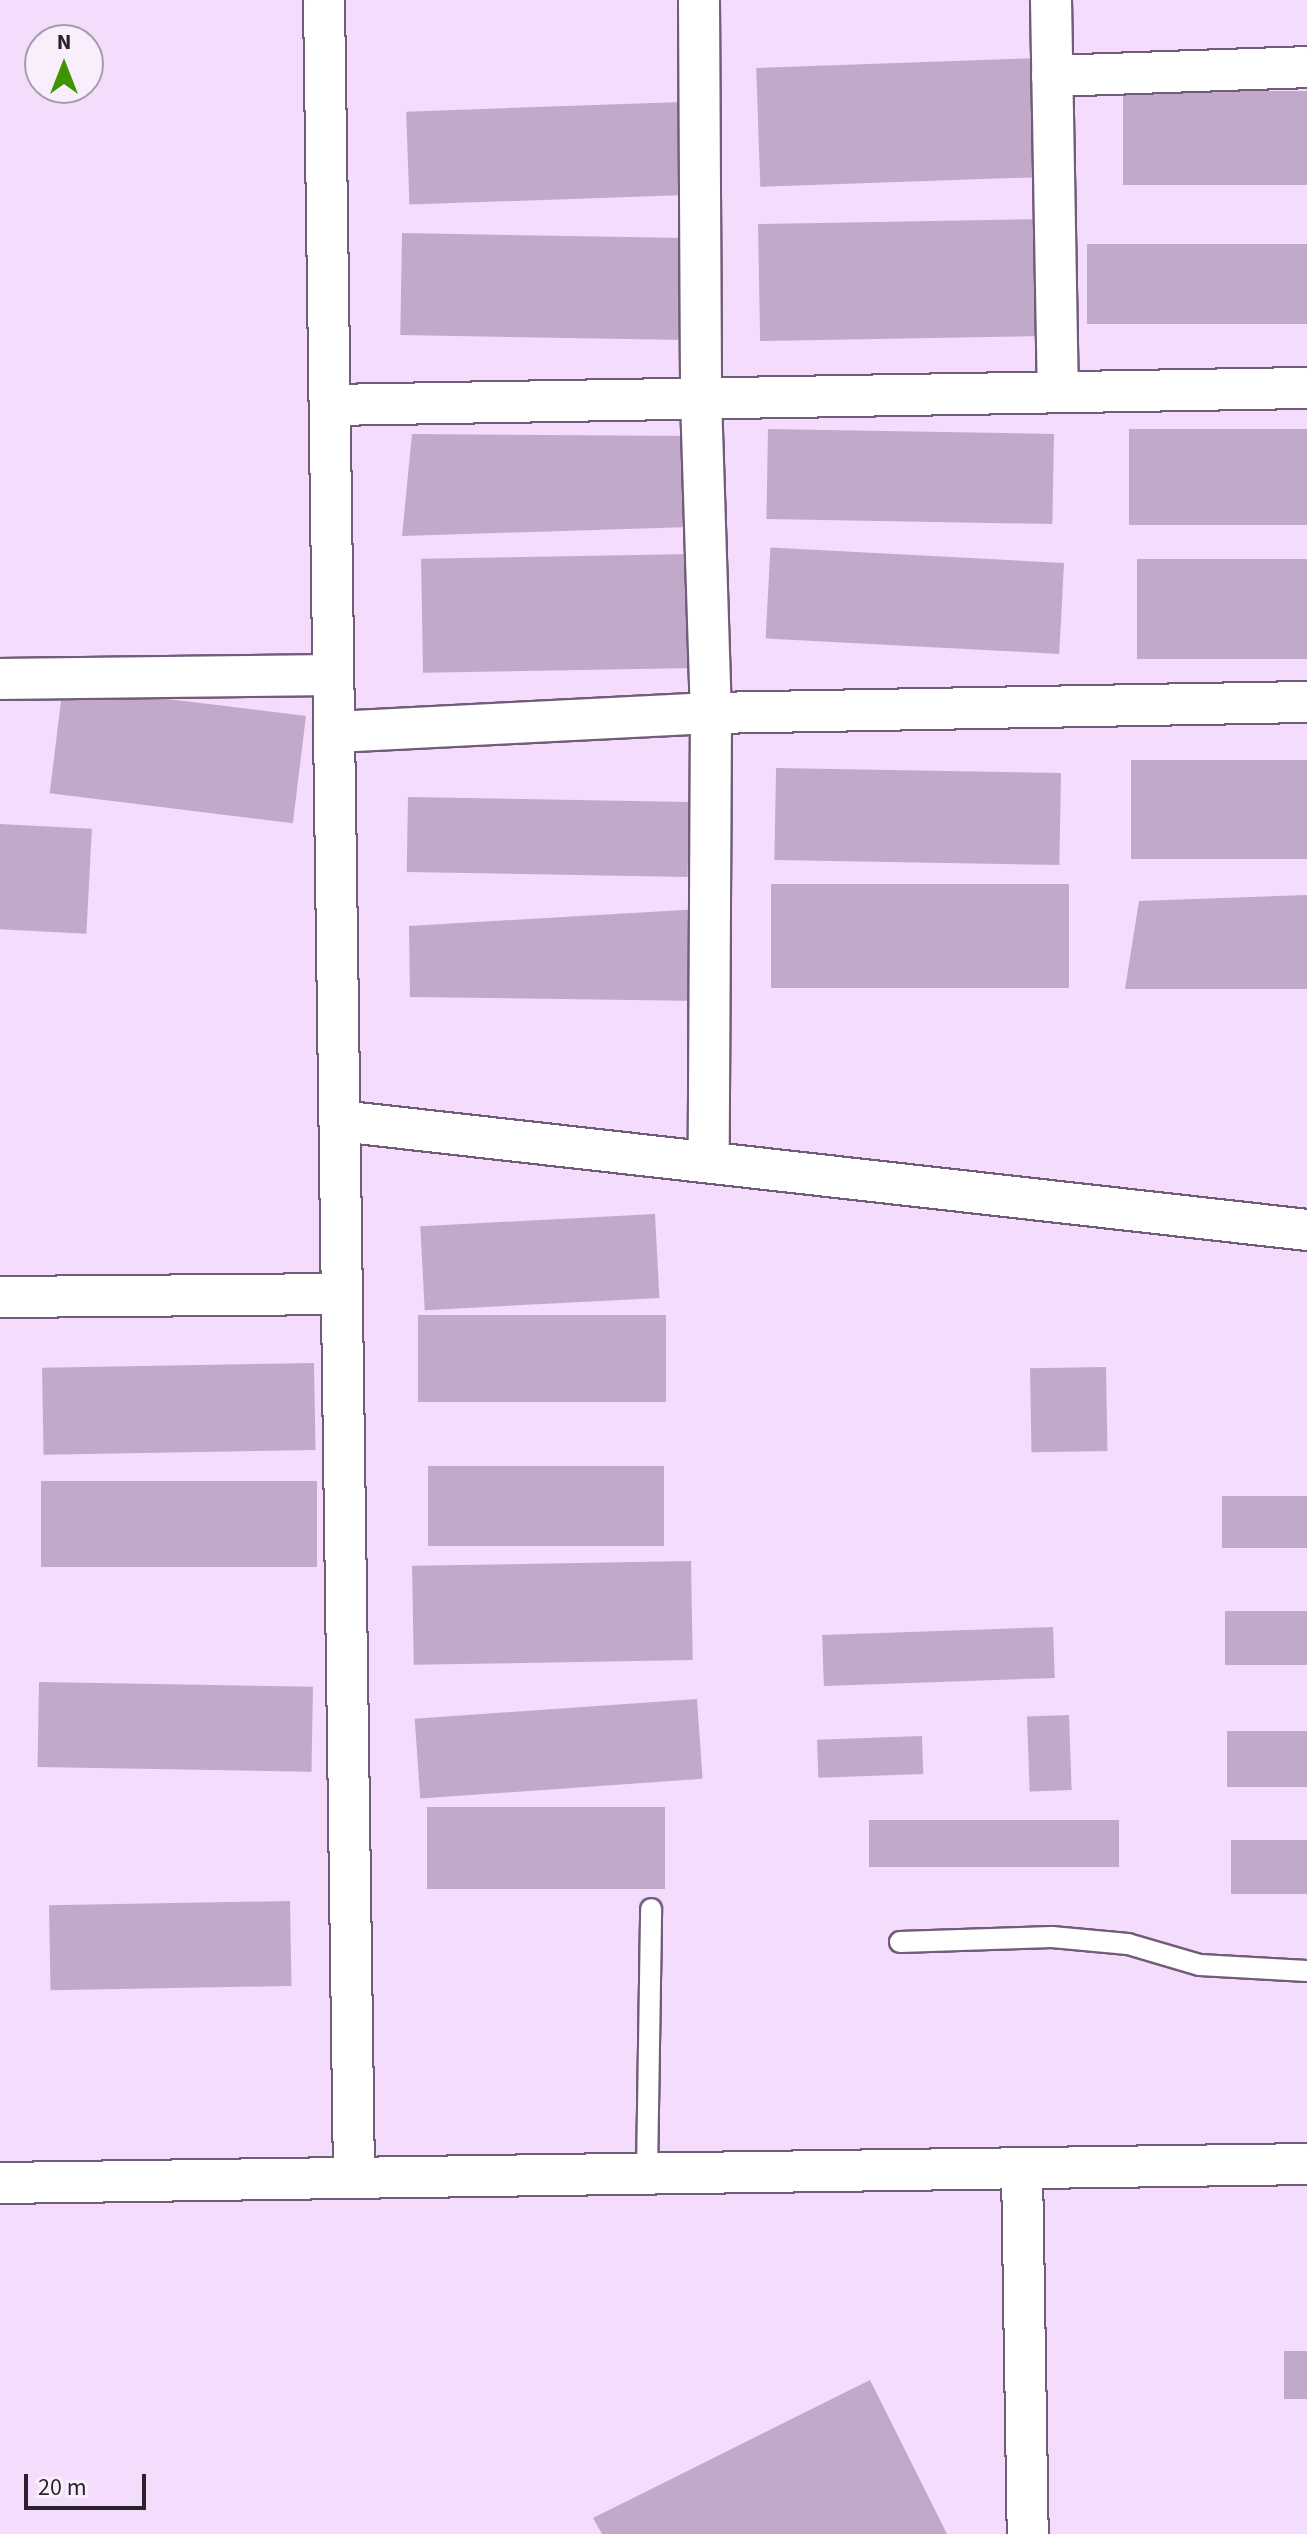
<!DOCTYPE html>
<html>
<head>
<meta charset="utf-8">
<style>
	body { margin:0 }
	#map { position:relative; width:1307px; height:2534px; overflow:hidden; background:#f4dcfc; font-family:"Source Sans 3",sans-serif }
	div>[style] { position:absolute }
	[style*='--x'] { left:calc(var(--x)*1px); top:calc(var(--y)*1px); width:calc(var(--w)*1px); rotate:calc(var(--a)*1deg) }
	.building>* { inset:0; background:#c1aac9; transform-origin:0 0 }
	.roads { filter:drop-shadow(2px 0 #715d78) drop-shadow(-2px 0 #715d78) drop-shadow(0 2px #715d78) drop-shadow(0 -2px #715d78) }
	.service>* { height:20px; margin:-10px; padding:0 10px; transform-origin:10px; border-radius:10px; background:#fff }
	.minor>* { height:40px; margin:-20px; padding:0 20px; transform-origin:20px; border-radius:20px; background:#fff }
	span { translate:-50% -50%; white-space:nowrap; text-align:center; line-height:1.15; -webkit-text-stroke:8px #f9effc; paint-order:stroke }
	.north { position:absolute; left:24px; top:24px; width:80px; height:80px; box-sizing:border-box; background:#f9effc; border:2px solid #a69da9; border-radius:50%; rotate:0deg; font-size:22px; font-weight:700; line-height:32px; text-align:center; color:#2a212d }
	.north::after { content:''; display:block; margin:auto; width:28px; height:36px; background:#3f9300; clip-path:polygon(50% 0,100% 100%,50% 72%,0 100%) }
	.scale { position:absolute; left:24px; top:2474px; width:122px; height:36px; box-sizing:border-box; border:4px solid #2a212d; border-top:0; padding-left:10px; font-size:24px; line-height:28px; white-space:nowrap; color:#2a212d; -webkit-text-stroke:6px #f9effc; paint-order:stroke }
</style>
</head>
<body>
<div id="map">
	<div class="building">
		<i style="left:1040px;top:58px;width:119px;height:284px;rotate:88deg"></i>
		<i style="left:1307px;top:91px;width:94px;height:184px;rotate:90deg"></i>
		<i style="left:682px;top:102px;width:93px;height:276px;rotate:88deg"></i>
		<i style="left:1044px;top:219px;width:117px;height:286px;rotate:89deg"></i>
		<i style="left:687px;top:238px;width:102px;height:285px;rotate:91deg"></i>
		<i style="left:1307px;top:244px;width:80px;height:220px;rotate:90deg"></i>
		<i style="left:768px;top:429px;width:286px;height:90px;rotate:1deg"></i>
		<i style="left:1129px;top:429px;width:178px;height:96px"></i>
		<i style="clip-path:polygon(412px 434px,693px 436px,689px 527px,402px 536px)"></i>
		<i style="left:694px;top:554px;width:114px;height:273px;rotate:89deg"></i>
		<i style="left:1307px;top:559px;width:100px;height:170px;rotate:90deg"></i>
		<i style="left:1064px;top:563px;width:91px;height:294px;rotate:93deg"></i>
		<i style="left:306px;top:716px;width:108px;height:245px;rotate:97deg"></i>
		<i style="left:1307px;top:760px;width:99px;height:176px;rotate:90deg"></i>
		<i style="left:776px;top:768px;width:285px;height:92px;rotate:1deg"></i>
		<i style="left:408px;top:797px;width:281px;height:75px;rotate:1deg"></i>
		<i style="left:0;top:824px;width:92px;height:105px;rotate:3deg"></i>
		<i style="left:1069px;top:884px;width:104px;height:298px;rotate:90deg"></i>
		<i style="clip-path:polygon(1307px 895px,1307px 989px,1125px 989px,1139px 901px)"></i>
		<i style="clip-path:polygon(701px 909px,702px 1001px,410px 997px,409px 926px)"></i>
		<i style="left:655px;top:1214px;width:84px;height:235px;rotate:87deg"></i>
		<i style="left:666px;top:1315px;width:87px;height:248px;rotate:90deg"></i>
		<i style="left:314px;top:1363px;width:87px;height:272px;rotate:89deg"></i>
		<i style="left:1106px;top:1367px;width:84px;height:76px;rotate:89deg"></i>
		<i style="left:664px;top:1466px;width:80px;height:236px;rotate:90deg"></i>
		<i style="left:41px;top:1481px;width:276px;height:86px"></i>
		<i style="left:1307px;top:1496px;width:52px;height:85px;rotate:90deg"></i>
		<i style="left:691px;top:1561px;width:99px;height:279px;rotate:89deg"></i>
		<i style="left:1307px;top:1611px;width:54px;height:82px;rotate:90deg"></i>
		<i style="left:1053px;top:1627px;width:51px;height:231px;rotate:88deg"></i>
		<i style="left:39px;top:1682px;width:274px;height:85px;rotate:1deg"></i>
		<i style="left:697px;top:1699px;width:80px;height:283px;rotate:86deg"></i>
		<i style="left:1069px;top:1715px;width:75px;height:42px;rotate:88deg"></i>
		<i style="left:1307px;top:1731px;width:56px;height:80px;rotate:90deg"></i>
		<i style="left:922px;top:1736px;width:38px;height:105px;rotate:88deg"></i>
		<i style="left:427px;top:1807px;width:238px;height:82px"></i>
		<i style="left:1119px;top:1820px;width:47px;height:250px;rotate:90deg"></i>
		<i style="left:1307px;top:1840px;width:54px;height:76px;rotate:90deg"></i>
		<i style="left:290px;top:1901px;width:85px;height:241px;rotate:89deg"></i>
		<i style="left:1307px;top:2351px;width:48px;height:23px;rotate:90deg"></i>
		<i style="clip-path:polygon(870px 2380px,947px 2534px,602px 2534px,593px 2518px)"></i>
	</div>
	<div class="roads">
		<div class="service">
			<i style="--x:900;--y:1942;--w:152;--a:-1.9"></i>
			<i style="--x:1052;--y:1937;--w:76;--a:5.3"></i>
			<i style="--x:1128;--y:1944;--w:75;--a:16.3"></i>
			<i style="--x:1200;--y:1965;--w:107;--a:3.2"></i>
			<i style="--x:647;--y:2173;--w:264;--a:-89.1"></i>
		</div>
		<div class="minor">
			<i style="--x:324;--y:0;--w:2177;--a:89.21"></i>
			<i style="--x:699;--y:0;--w:398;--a:89.7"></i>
			<i style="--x:701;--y:398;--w:315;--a:88.2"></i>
			<i style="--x:711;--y:713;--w:449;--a:90.3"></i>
			<i style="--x:1051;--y:0;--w:392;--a:89"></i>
			<i style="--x:1052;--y:76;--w:255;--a:-2"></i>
			<i style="--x:330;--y:405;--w:977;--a:-1"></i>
			<i style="--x:0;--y:679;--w:333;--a:-0.7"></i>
			<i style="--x:335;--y:732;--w:376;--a:-2.9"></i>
			<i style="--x:711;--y:713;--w:596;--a:-1.06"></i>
			<i style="--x:340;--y:1121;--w:973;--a:6.43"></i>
			<i style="--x:0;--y:1297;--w:340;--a:-0.5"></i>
			<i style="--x:1022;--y:2168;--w:366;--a:89.1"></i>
			<i style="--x:0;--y:2183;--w:1307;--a:-0.83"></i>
		</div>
	</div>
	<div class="north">N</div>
	<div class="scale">20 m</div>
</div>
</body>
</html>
